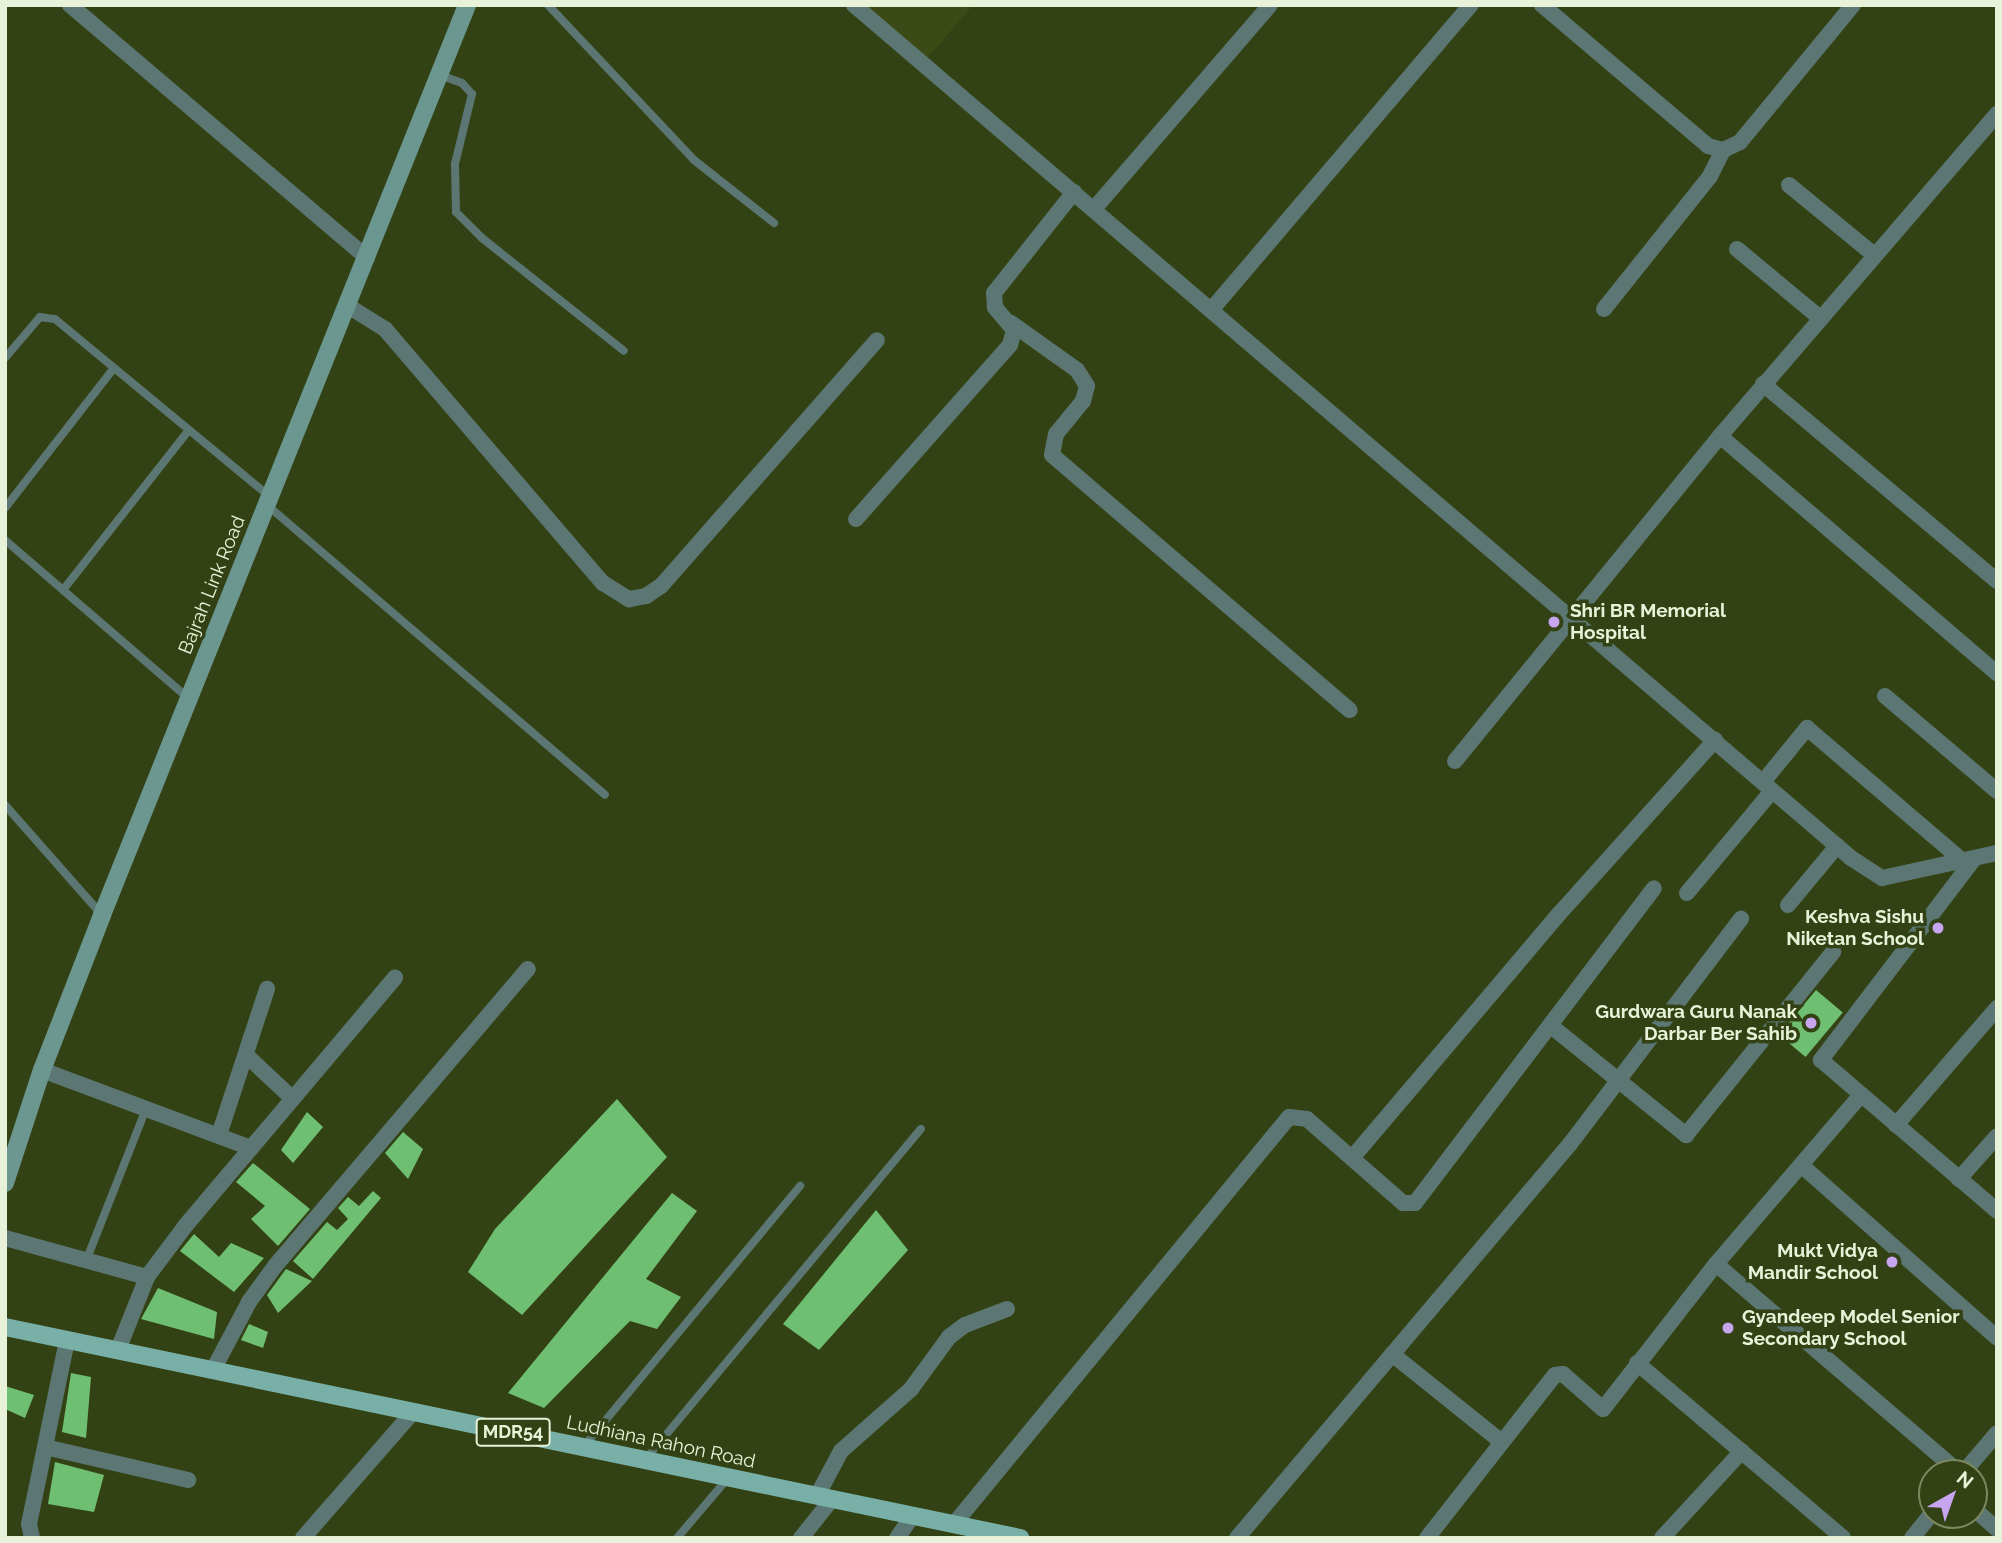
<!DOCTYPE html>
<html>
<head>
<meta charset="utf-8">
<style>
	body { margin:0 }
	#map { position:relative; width:2002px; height:1543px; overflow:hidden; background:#334214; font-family:Raleway,sans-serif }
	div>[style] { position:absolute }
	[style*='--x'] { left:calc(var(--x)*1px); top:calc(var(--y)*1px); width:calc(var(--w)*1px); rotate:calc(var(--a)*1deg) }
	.built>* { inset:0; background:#3c4b16 }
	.building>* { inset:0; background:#6fbf72; transform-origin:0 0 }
	.lane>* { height:8px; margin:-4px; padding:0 4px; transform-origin:4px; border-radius:4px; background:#5c7773 }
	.street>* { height:16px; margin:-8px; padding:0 8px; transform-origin:8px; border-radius:8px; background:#5c7773 }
	.secondary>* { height:18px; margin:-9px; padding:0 9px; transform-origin:9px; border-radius:9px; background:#6c9791 }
	.primary>* { height:18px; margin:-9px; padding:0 9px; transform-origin:9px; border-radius:9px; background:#78b0a8 }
	.dots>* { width:19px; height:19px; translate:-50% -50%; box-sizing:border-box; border:4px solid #334214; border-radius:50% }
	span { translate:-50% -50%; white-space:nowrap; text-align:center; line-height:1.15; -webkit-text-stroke:7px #334214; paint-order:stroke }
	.shield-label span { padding:2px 5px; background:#334214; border:2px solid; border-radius:5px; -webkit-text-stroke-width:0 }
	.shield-label { font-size:18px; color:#e8f2d8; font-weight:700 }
	.street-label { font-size:19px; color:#e8f2d8 }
	.poi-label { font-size:19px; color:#e8f2d8; font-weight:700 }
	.left { translate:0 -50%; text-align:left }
	.right { translate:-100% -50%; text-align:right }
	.frame { position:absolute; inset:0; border:7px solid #e8f2d8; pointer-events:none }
	.north { position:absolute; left:1918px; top:1459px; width:70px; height:70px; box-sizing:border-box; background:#334214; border:2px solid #7b8862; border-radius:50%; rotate:40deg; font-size:19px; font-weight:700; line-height:28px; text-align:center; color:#e8f2d8 }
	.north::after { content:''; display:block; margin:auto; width:24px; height:32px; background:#c7a6ef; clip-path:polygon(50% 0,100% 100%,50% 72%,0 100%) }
</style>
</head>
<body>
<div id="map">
	<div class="built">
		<i style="clip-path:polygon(860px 5px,973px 5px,925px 61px)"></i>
	</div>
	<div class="building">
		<i style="left:1816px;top:990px;width:35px;height:58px;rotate:40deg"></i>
		<i style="clip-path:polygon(617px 1099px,667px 1157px,522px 1315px,468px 1272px,495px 1229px)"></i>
		<i style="clip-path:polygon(307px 1112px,323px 1127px,293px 1163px,281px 1150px)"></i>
		<i style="clip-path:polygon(403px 1132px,423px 1149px,408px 1179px,385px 1153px)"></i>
		<i style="clip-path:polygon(253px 1163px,310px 1209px,278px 1246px,251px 1219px,265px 1206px,236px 1182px)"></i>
		<i style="clip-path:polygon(373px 1191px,381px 1198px,313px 1279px,293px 1261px,327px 1222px,337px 1230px,348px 1219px,338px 1208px,348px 1197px,359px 1206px)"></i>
		<i style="clip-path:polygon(672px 1193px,697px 1211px,646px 1279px,681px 1297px,657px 1329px,630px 1321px,544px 1408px,508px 1393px)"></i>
		<i style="clip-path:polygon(876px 1210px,908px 1250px,819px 1350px,783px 1324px)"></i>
		<i style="clip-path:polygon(194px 1234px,219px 1257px,231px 1243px,264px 1258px,234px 1292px,180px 1251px)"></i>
		<i style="clip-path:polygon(286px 1269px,312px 1281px,278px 1313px,267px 1295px)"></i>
		<i style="clip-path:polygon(158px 1288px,217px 1312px,214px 1339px,141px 1319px)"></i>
		<i style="clip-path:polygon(249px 1324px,268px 1332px,263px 1348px,241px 1340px)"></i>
		<i style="clip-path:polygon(71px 1373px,91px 1377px,86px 1438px,62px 1432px)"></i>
		<i style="clip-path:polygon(5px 1386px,34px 1395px,25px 1418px,5px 1409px)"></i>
		<i style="clip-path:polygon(55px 1462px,104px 1475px,94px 1512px,48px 1504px)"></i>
	</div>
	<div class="lane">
		<i style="--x:548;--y:5;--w:213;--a:46.7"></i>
		<i style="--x:694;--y:160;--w:102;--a:38.2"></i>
		<i style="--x:440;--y:75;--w:23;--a:20"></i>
		<i style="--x:462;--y:83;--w:15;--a:48"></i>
		<i style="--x:472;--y:94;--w:72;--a:103.7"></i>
		<i style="--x:455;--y:164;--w:48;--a:88.8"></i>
		<i style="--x:456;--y:212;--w:37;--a:45"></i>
		<i style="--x:482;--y:238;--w:181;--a:38.5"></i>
		<i style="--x:5;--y:358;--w:54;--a:-49.5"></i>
		<i style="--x:40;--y:317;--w:15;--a:8"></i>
		<i style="--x:55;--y:319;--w:278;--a:39.6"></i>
		<i style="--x:267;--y:505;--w:445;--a:40.6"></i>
		<i style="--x:5;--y:508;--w:177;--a:-52.1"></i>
		<i style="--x:5;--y:540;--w:242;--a:40.8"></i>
		<i style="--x:63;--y:590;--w:202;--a:-51.8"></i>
		<i style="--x:5;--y:805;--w:147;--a:48.6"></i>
		<i style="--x:86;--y:1261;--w:163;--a:-68.5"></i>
		<i style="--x:585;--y:1445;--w:337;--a:-50.3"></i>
		<i style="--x:645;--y:1460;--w:431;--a:-50.2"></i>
		<i style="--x:677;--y:1538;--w:80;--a:-49.6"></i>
	</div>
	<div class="street">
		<i style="--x:70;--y:5;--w:390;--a:40.4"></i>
		<i style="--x:854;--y:5;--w:1312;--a:40.55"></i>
		<i style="--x:1851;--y:858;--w:37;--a:33"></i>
		<i style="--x:1882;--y:878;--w:118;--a:-12.3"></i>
		<i style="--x:1542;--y:5;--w:218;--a:40.3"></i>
		<i style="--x:1708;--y:146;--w:16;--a:15"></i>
		<i style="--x:1723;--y:150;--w:19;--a:-25"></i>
		<i style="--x:1740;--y:142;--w:178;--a:-50.5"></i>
		<i style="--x:1789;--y:185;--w:109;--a:39.4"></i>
		<i style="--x:1094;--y:209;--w:269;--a:-49.2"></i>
		<i style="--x:1737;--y:249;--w:108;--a:39.7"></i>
		<i style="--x:348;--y:306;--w:44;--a:31.9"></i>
		<i style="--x:385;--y:329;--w:335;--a:49.4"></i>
		<i style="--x:603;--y:583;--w:31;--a:32"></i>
		<i style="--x:629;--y:599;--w:17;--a:-10"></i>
		<i style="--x:646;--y:596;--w:18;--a:-34"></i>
		<i style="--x:661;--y:586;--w:327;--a:-48.7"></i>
		<i style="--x:1212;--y:309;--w:399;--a:-49.6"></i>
		<i style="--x:1604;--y:309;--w:170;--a:-51.4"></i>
		<i style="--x:1710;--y:176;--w:29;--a:-63"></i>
		<i style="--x:1011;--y:323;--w:81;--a:35.5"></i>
		<i style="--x:1077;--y:370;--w:19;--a:58"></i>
		<i style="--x:1087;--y:386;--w:16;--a:105"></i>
		<i style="--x:1083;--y:401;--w:43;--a:129.3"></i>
		<i style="--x:1056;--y:434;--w:21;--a:101"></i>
		<i style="--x:1052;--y:455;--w:392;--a:40.6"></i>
		<i style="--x:1763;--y:384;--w:306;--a:40.1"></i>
		<i style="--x:1720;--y:436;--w:365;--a:40.6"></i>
		<i style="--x:856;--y:519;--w:232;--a:-48.5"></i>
		<i style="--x:1010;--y:345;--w:16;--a:-75"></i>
		<i style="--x:1014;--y:330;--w:30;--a:-130"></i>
		<i style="--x:995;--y:307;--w:14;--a:-94"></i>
		<i style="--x:994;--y:293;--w:129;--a:-51.6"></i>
		<i style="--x:1885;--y:696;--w:147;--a:40.3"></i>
		<i style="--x:1455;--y:761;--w:419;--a:-50.8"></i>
		<i style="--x:1720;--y:436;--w:425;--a:-49.3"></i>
		<i style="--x:1763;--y:782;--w:70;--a:-50.8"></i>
		<i style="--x:1807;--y:728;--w:206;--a:40.5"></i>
		<i style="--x:1974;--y:859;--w:253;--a:127.3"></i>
		<i style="--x:1821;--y:1060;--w:232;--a:40.6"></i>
		<i style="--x:1687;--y:893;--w:133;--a:-50.2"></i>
		<i style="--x:1788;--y:905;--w:77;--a:-50.3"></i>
		<i style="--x:1551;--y:1026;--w:174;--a:38.9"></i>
		<i style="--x:1686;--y:1135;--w:235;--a:-51.2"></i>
		<i style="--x:246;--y:1055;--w:64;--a:43.1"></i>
		<i style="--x:42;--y:1070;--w:223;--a:20.5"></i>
		<i style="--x:1896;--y:1125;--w:155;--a:-49.2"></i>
		<i style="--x:219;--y:1135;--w:154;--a:-71.8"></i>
		<i style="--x:1352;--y:1158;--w:320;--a:-49.7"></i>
		<i style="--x:1559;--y:914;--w:234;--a:-48.1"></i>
		<i style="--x:1801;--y:1165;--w:261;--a:41.4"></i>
		<i style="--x:1959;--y:1179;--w:57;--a:-48.5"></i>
		<i style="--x:5;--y:1238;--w:147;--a:15.4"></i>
		<i style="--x:1716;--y:1264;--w:321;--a:40.6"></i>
		<i style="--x:118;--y:1350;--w:79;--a:-68.3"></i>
		<i style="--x:147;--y:1277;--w:65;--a:-53.1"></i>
		<i style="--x:186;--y:1225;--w:324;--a:-49.8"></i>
		<i style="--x:1392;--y:1354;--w:141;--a:38.7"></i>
		<i style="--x:1637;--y:1363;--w:270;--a:40.3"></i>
		<i style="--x:213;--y:1370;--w:77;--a:-62.1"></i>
		<i style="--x:249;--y:1302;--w:44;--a:-54.2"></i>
		<i style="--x:275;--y:1266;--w:390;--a:-49.6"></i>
		<i style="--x:45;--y:1447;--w:147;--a:13"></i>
		<i style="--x:1963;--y:1473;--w:52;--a:-49.6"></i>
		<i style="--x:817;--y:1496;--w:51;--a:-61.9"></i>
		<i style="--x:841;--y:1451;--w:94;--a:-41.5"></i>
		<i style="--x:911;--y:1389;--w:64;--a:-53.8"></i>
		<i style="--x:949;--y:1337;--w:20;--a:-37"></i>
		<i style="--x:965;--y:1325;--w:45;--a:-20.9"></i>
		<i style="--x:1974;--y:1509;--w:30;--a:41"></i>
		<i style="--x:954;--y:1524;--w:527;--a:-50.54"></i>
		<i style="--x:1289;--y:1117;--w:18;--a:6"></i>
		<i style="--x:1307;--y:1119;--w:128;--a:41.2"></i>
		<i style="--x:1403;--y:1203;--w:12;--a:0"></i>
		<i style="--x:1415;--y:1203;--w:395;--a:-52.8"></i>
		<i style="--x:32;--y:1538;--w:14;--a:-102"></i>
		<i style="--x:29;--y:1524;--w:188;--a:-78.3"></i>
		<i style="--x:303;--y:1538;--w:167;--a:-48.9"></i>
		<i style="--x:801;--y:1538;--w:50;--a:-51.5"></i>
		<i style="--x:897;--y:1538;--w:28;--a:-55"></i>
		<i style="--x:1237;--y:1538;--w:516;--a:-49.8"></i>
		<i style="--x:1570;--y:1144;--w:283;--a:-52.8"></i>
		<i style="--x:1427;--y:1538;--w:207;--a:-51.9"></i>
		<i style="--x:1555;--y:1375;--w:8;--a:-7"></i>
		<i style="--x:1563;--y:1374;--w:53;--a:41.2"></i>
		<i style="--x:1603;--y:1409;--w:184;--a:-52.1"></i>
		<i style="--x:1716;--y:1264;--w:223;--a:-49.4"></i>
		<i style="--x:1662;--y:1538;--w:118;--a:-47.4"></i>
		<i style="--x:1912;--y:1538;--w:32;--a:-51"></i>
	</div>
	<div class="secondary">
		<i style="--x:5;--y:1183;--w:119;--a:-71.9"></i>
		<i style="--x:42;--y:1070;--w:166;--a:-68.8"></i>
		<i style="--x:102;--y:915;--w:980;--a:-68.14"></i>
	</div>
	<div class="primary">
		<i style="--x:5;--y:1327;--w:1037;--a:11.74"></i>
	</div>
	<div class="dots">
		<i style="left:1554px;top:622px;background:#c7a6ef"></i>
		<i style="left:1938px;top:928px;background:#c7a6ef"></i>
		<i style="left:1811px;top:1023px;background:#c7a6ef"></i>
		<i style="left:1892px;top:1262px;background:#c7a6ef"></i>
		<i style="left:1728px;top:1328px;background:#c7a6ef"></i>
	</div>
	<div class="shield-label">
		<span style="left:513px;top:1432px">MDR54</span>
	</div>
	<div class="street-label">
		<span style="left:212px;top:585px;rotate:-68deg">Bajrah Link Road</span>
		<span style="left:661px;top:1442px;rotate:12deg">Ludhiana Rahon Road</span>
	</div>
	<div class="poi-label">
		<span class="left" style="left:1570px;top:622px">Shri BR Memorial<br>Hospital</span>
		<span class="right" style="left:1924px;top:928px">Keshva Sishu<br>Niketan School</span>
		<span class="right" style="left:1797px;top:1023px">Gurdwara Guru Nanak<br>Darbar Ber Sahib</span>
		<span class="right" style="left:1878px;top:1262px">Mukt Vidya<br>Mandir School</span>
		<span class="left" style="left:1742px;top:1328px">Gyandeep Model Senior<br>Secondary School</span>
	</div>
	<div class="frame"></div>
	<div class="north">N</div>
</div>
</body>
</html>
